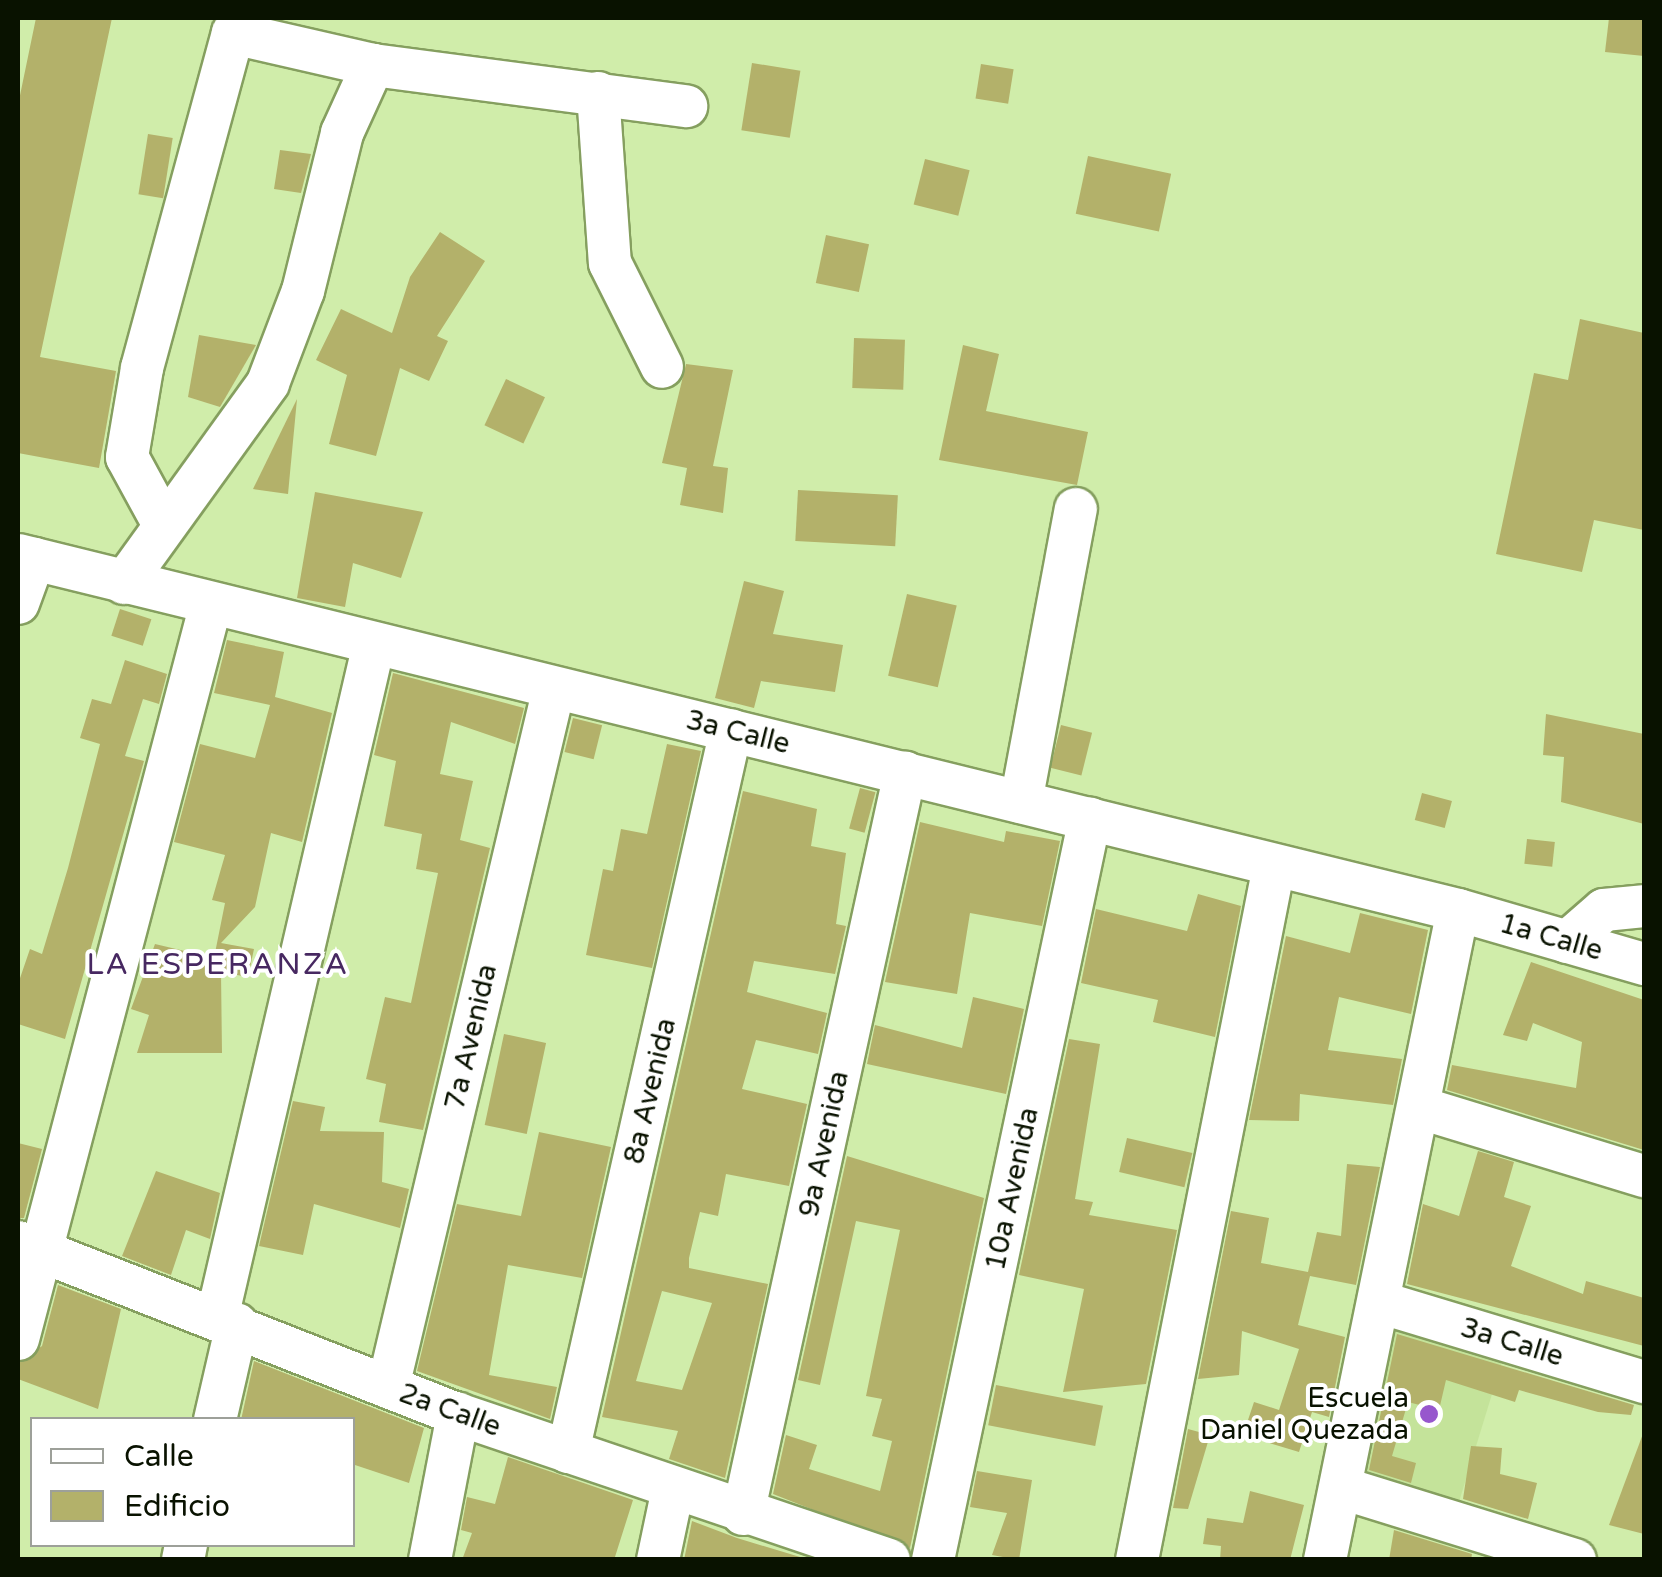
<!DOCTYPE html>
<html>
<head>
<meta charset="utf-8">
<style>
	body { margin:0 }
	#map { position:relative; width:1662px; height:1577px; overflow:hidden; background:#d0edaa; font-family:"Varela Round",sans-serif }
	div>[style] { position:absolute }
	[style*='--x'] { left:calc(var(--x)*1px); top:calc(var(--y)*1px); width:calc(var(--w)*1px); rotate:calc(var(--a)*1deg) }
	.built>* { inset:0; background:#c4e39a; transform-origin:0 0 }
	.building>* { inset:0; background:#b3b16a; transform-origin:0 0 }
	.roads { filter:drop-shadow(2px 0 #859f5f) drop-shadow(-2px 0 #859f5f) drop-shadow(0 2px #859f5f) drop-shadow(0 -2px #859f5f) }
	.minor>* { height:42px; margin:-21px; padding:0 21px; transform-origin:21px; border-radius:21px; background:#fff }
	.dots>* { width:28px; height:28px; translate:-50% -50%; box-sizing:border-box; border:5px solid #fff; border-radius:50% }
	span { translate:-50% -50%; white-space:nowrap; text-align:center; line-height:1.15; -webkit-text-stroke:8px #fff; paint-order:stroke }
	.street-label { font-size:28px; color:#091200 }
	.poi-label { font-size:28px; color:#091200 }
	.right { translate:-100% -50%; text-align:right }
	.neighbourhood-label { font-size:30px; color:#472861; letter-spacing:2.5px }
	.frame { position:absolute; inset:0; border:20px solid #091200; pointer-events:none }
	.legend { position:absolute; left:30px; top:1417px; width:325px; height:130px; box-sizing:border-box; background:#fff; border:2px solid #9da099; margin:0; padding:12px 18px; list-style:none; font-size:30px; color:#091200 }
	.legend li { display:flex; align-items:center; gap:20px; height:50px }
	.legend b { width:50px; border:2px solid #9da099 }
</style>
</head>
<body>
<div id="map">
	<div class="built">
		<i style="left:1389px;top:1317px;width:121px;height:162px;rotate:17deg"></i>
	</div>
	<div class="building">
		<i style="clip-path:polygon(36px 18px,112px 18px,40px 357px,116px 371px,99px 468px,18px 453px,18px 105px)"></i>
		<i style="clip-path:polygon(1609px 18px,1644px 18px,1644px 56px,1605px 52px)"></i>
		<i style="left:752px;top:63px;width:49px;height:68px;rotate:9deg"></i>
		<i style="left:981px;top:64px;width:33px;height:35px;rotate:9deg"></i>
		<i style="left:148px;top:134px;width:25px;height:61px;rotate:9deg"></i>
		<i style="clip-path:polygon(280px 150px,311px 154px,301px 193px,274px 189px)"></i>
		<i style="left:1088px;top:156px;width:85px;height:59px;rotate:12deg"></i>
		<i style="left:925px;top:159px;width:46px;height:47px;rotate:14deg"></i>
		<i style="clip-path:polygon(440px 232px,485px 261px,437px 336px,448px 341px,429px 381px,400px 368px,376px 456px,329px 444px,347px 375px,316px 360px,341px 309px,392px 333px,410px 277px)"></i>
		<i style="left:826px;top:235px;width:44px;height:49px;rotate:12deg"></i>
		<i style="clip-path:polygon(1580px 319px,1644px 333px,1644px 530px,1594px 520px,1582px 572px,1496px 554px,1534px 373px,1568px 380px)"></i>
		<i style="clip-path:polygon(199px 335px,256px 345px,220px 407px,188px 397px)"></i>
		<i style="left:854px;top:338px;width:51px;height:50px;rotate:2deg"></i>
		<i style="clip-path:polygon(963px 345px,999px 354px,986px 411px,1088px 432px,1077px 485px,939px 460px)"></i>
		<i style="clip-path:polygon(686px 364px,733px 370px,713px 466px,728px 468px,723px 513px,680px 505px,687px 468px,662px 463px)"></i>
		<i style="left:506px;top:379px;width:43px;height:51px;rotate:25deg"></i>
		<i style="clip-path:polygon(297px 399px,288px 494px,253px 489px)"></i>
		<i style="left:798px;top:490px;width:100px;height:51px;rotate:3deg"></i>
		<i style="clip-path:polygon(315px 492px,423px 512px,401px 578px,353px 563px,345px 607px,297px 598px)"></i>
		<i style="clip-path:polygon(744px 581px,784px 591px,773px 634px,843px 645px,835px 692px,761px 681px,754px 708px,715px 698px)"></i>
		<i style="left:907px;top:594px;width:51px;height:84px;rotate:13deg"></i>
		<i style="left:120px;top:609px;width:33px;height:28px;rotate:18deg"></i>
		<i style="clip-path:polygon(227px 640px,284px 652px,275px 697px,332px 713px,302px 842px,271px 833px,255px 907px,221px 943px,254px 949px,248px 977px,221px 972px,222px 1053px,137px 1053px,149px 1015px,131px 1009px,155px 944px,214px 958px,225px 903px,212px 900px,225px 855px,174px 842px,200px 744px,255px 758px,270px 705px,214px 693px)"></i>
		<i style="clip-path:polygon(125px 660px,167px 674px,159px 704px,143px 699px,125px 756px,144px 761px,65px 1039px,18px 1024px,18px 984px,30px 949px,42px 954px,68px 868px,100px 744px,80px 738px,92px 699px,111px 704px)"></i>
		<i style="clip-path:polygon(393px 673px,524px 708px,515px 744px,451px 722px,440px 774px,473px 781px,460px 840px,490px 848px,423px 1130px,379px 1122px,386px 1084px,366px 1079px,385px 997px,411px 1003px,438px 873px,416px 869px,422px 834px,384px 826px,396px 761px,374px 755px)"></i>
		<i style="clip-path:polygon(1546px 714px,1644px 734px,1644px 824px,1561px 802px,1564px 757px,1543px 755px)"></i>
		<i style="left:573px;top:718px;width:30px;height:35px;rotate:14deg"></i>
		<i style="left:1061px;top:725px;width:32px;height:44px;rotate:14deg"></i>
		<i style="clip-path:polygon(667px 744px,701px 751px,652px 968px,586px 955px,603px 869px,613px 871px,621px 829px,647px 834px)"></i>
		<i style="left:860px;top:788px;width:16px;height:42px;rotate:15deg"></i>
		<i style="clip-path:polygon(evenodd,743px 791px,817px 809px,811px 846px,846px 853px,836px 924px,846px 926px,835px 974px,754px 961px,747px 992px,827px 1013px,818px 1054px,756px 1040px,742px 1089px,807px 1104px,789px 1186px,726px 1174px,718px 1216px,700px 1212px,689px 1258px,689px 1268px,768px 1284px,725px 1478px,669px 1459px,678px 1431px,602px 1417px,743px 791px,662px 1291px,712px 1303px,682px 1390px,636px 1381px,662px 1291px)"></i>
		<i style="left:1422px;top:793px;width:31px;height:28px;rotate:15deg"></i>
		<i style="clip-path:polygon(920px 822px,1004px 842px,1006px 831px,1060px 841px,1042px 926px,970px 913px,957px 994px,885px 982px)"></i>
		<i style="left:1527px;top:839px;width:28px;height:25px;rotate:6deg"></i>
		<i style="clip-path:polygon(1198px 894px,1241px 906px,1215px 1037px,1153px 1022px,1158px 1000px,1081px 983px,1096px 909px,1187px 931px)"></i>
		<i style="clip-path:polygon(1360px 913px,1428px 930px,1411px 1014px,1339px 997px,1328px 1050px,1402px 1059px,1393px 1105px,1300px 1094px,1299px 1121px,1249px 1120px,1286px 936px,1350px 953px)"></i>
		<i style="clip-path:polygon(1531px 962px,1644px 1000px,1644px 1150px,1447px 1090px,1452px 1065px,1576px 1088px,1582px 1042px,1533px 1023px,1527px 1041px,1503px 1035px)"></i>
		<i style="clip-path:polygon(973px 997px,1024px 1009px,1006px 1094px,867px 1064px,875px 1025px,962px 1048px)"></i>
		<i style="left:504px;top:1034px;width:43px;height:93px;rotate:12deg"></i>
		<i style="clip-path:polygon(1069px 1039px,1100px 1044px,1075px 1199px,1093px 1202px,1089px 1215px,1177px 1230px,1146px 1384px,1063px 1392px,1084px 1289px,1019px 1275px)"></i>
		<i style="clip-path:polygon(293px 1101px,325px 1107px,320px 1131px,384px 1132px,382px 1182px,409px 1189px,400px 1228px,314px 1204px,303px 1255px,259px 1246px)"></i>
		<i style="clip-path:polygon(539px 1132px,611px 1147px,582px 1278px,508px 1265px,489px 1375px,557px 1387px,550px 1419px,417px 1371px,457px 1204px,521px 1216px)"></i>
		<i style="left:1127px;top:1138px;width:67px;height:35px;rotate:13deg"></i>
		<i style="clip-path:polygon(18px 1143px,42px 1149px,24px 1218px,18px 1218px)"></i>
		<i style="clip-path:polygon(1478px 1151px,1514px 1162px,1504px 1197px,1531px 1206px,1511px 1266px,1583px 1294px,1586px 1281px,1644px 1298px,1644px 1346px,1407px 1284px,1423px 1204px,1459px 1216px)"></i>
		<i style="clip-path:polygon(847px 1156px,984px 1198px,910px 1548px,773px 1494px,786px 1435px,817px 1445px,809px 1469px,880px 1491px,892px 1441px,872px 1436px,882px 1399px,866px 1396px,900px 1230px,856px 1221px,820px 1385px,798px 1380px)"></i>
		<i style="clip-path:polygon(1347px 1164px,1380px 1167px,1356px 1285px,1310px 1276px,1298px 1325px,1345px 1337px,1329px 1417px,1312px 1412px,1299px 1452px,1243px 1435px,1254px 1402px,1279px 1410px,1299px 1349px,1242px 1331px,1239px 1375px,1198px 1379px,1231px 1211px,1269px 1218px,1261px 1263px,1308px 1272px,1317px 1232px,1341px 1236px)"></i>
		<i style="clip-path:polygon(156px 1171px,220px 1193px,210px 1239px,186px 1230px,171px 1275px,122px 1256px)"></i>
		<i style="clip-path:polygon(58px 1285px,121px 1309px,98px 1409px,18px 1379px,18px 1363px,42px 1346px)"></i>
		<i style="clip-path:polygon(1397px 1334px,1634px 1405px,1631px 1415px,1598px 1412px,1519px 1390px,1515px 1402px,1446px 1380px,1439px 1410px,1408px 1402px,1392px 1456px,1416px 1463px,1411px 1483px,1369px 1470px)"></i>
		<i style="clip-path:polygon(254px 1361px,424px 1428px,409px 1483px,352px 1464px,352px 1420px,241px 1420px)"></i>
		<i style="left:996px;top:1385px;width:109px;height:41px;rotate:11deg"></i>
		<i style="clip-path:polygon(1188px 1429px,1210px 1435px,1188px 1509px,1173px 1508px)"></i>
		<i style="clip-path:polygon(1644px 1431px,1644px 1534px,1609px 1525px)"></i>
		<i style="clip-path:polygon(1471px 1446px,1502px 1448px,1500px 1474px,1537px 1483px,1528px 1519px,1463px 1499px)"></i>
		<i style="clip-path:polygon(508px 1457px,633px 1500px,614px 1560px,462px 1560px,472px 1533px,461px 1530px,467px 1497px,495px 1504px)"></i>
		<i style="clip-path:polygon(977px 1471px,1032px 1480px,1019px 1560px,992px 1555px,1007px 1513px,970px 1507px)"></i>
		<i style="clip-path:polygon(1250px 1491px,1304px 1505px,1290px 1560px,1220px 1560px,1221px 1546px,1203px 1544px,1207px 1518px,1243px 1523px)"></i>
		<i style="clip-path:polygon(692px 1521px,737px 1538px,810px 1560px,684px 1560px)"></i>
		<i style="clip-path:polygon(1394px 1530px,1472px 1554px,1471px 1560px,1389px 1560px)"></i>
	</div>
	<div class="roads">
		<div class="minor">
			<i style="--x:598;--y:93;--w:170;--a:86"></i>
			<i style="--x:610;--y:263;--w:116;--a:63.4"></i>
			<i style="--x:163;--y:523;--w:75;--a:-118.6"></i>
			<i style="--x:127;--y:457;--w:90;--a:-80.4"></i>
			<i style="--x:142;--y:368;--w:347;--a:-74.8"></i>
			<i style="--x:233;--y:33;--w:144;--a:12.9"></i>
			<i style="--x:18;--y:555;--w:1483;--a:13.85"></i>
			<i style="--x:1458;--y:910;--w:194;--a:16.2"></i>
			<i style="--x:124;--y:583;--w:246;--a:-54.2"></i>
			<i style="--x:268;--y:383;--w:98;--a:-69.2"></i>
			<i style="--x:303;--y:291;--w:163;--a:-76.1"></i>
			<i style="--x:342;--y:133;--w:75;--a:-65.5"></i>
			<i style="--x:373;--y:65;--w:316;--a:7.5"></i>
			<i style="--x:18;--y:603;--w:47;--a:-70"></i>
			<i style="--x:1021;--y:802;--w:298;--a:-79.4"></i>
			<i style="--x:1567;--y:942;--w:49;--a:-40.9"></i>
			<i style="--x:1604;--y:910;--w:40;--a:-5.7"></i>
			<i style="--x:1421;--y:1108;--w:233;--a:17"></i>
			<i style="--x:18;--y:1242;--w:472;--a:21.4"></i>
			<i style="--x:458;--y:1414;--w:455;--a:18.7"></i>
			<i style="--x:1379;--y:1302;--w:277;--a:16.8"></i>
			<i style="--x:217;--y:1318;--w:692;--a:-76.89"></i>
			<i style="--x:18;--y:1339;--w:760;--a:-75.29"></i>
			<i style="--x:388;--y:1387;--w:718;--a:-76.64"></i>
			<i style="--x:215;--y:1420;--w:98;--a:-77"></i>
			<i style="--x:568;--y:1452;--w:740;--a:-77.28"></i>
			<i style="--x:1342;--y:1488;--w:244;--a:17.2"></i>
			<i style="--x:743;--y:1514;--w:759;--a:-77.67"></i>
			<i style="--x:183;--y:1560;--w:16;--a:-79"></i>
			<i style="--x:430;--y:1560;--w:149;--a:-79.1"></i>
			<i style="--x:658;--y:1560;--w:73;--a:-78.1"></i>
			<i style="--x:933;--y:1560;--w:758;--a:-78.05"></i>
			<i style="--x:1137;--y:1560;--w:707;--a:-78.83"></i>
			<i style="--x:1325;--y:1560;--w:663;--a:-78.44"></i>
		</div>
	</div>
	<div class="dots">
		<i style="left:1429px;top:1414px;background:#9757cd"></i>
	</div>
	<div class="street-label">
		<span style="left:738px;top:732px;rotate:14deg">3a Calle</span>
		<span style="left:1551px;top:937px;rotate:16deg">1a Calle</span>
		<span style="left:471px;top:1037px;rotate:-77deg">7a Avenida</span>
		<span style="left:650px;top:1091px;rotate:-77deg">8a Avenida</span>
		<span style="left:824px;top:1144px;rotate:-78deg">9a Avenida</span>
		<span style="left:1012px;top:1189px;rotate:-78deg">10a Avenida</span>
		<span style="left:1512px;top:1342px;rotate:17deg">3a Calle</span>
		<span style="left:450px;top:1410px;rotate:20deg">2a Calle</span>
	</div>
	<div class="poi-label">
		<span class="right" style="left:1409px;top:1414px">Escuela<br>Daniel Quezada</span>
	</div>
	<div class="neighbourhood-label">
		<span style="left:218px;top:965px">LA ESPERANZA</span>
	</div>
	<div class="frame"></div>
	<ul class="legend">
	<li><b style="height:12px;background:#fff"></b>Calle</li>
	<li><b style="height:28px;background:#b3b16a"></b>Edificio</li>
	</ul>
</div>
</body>
</html>
